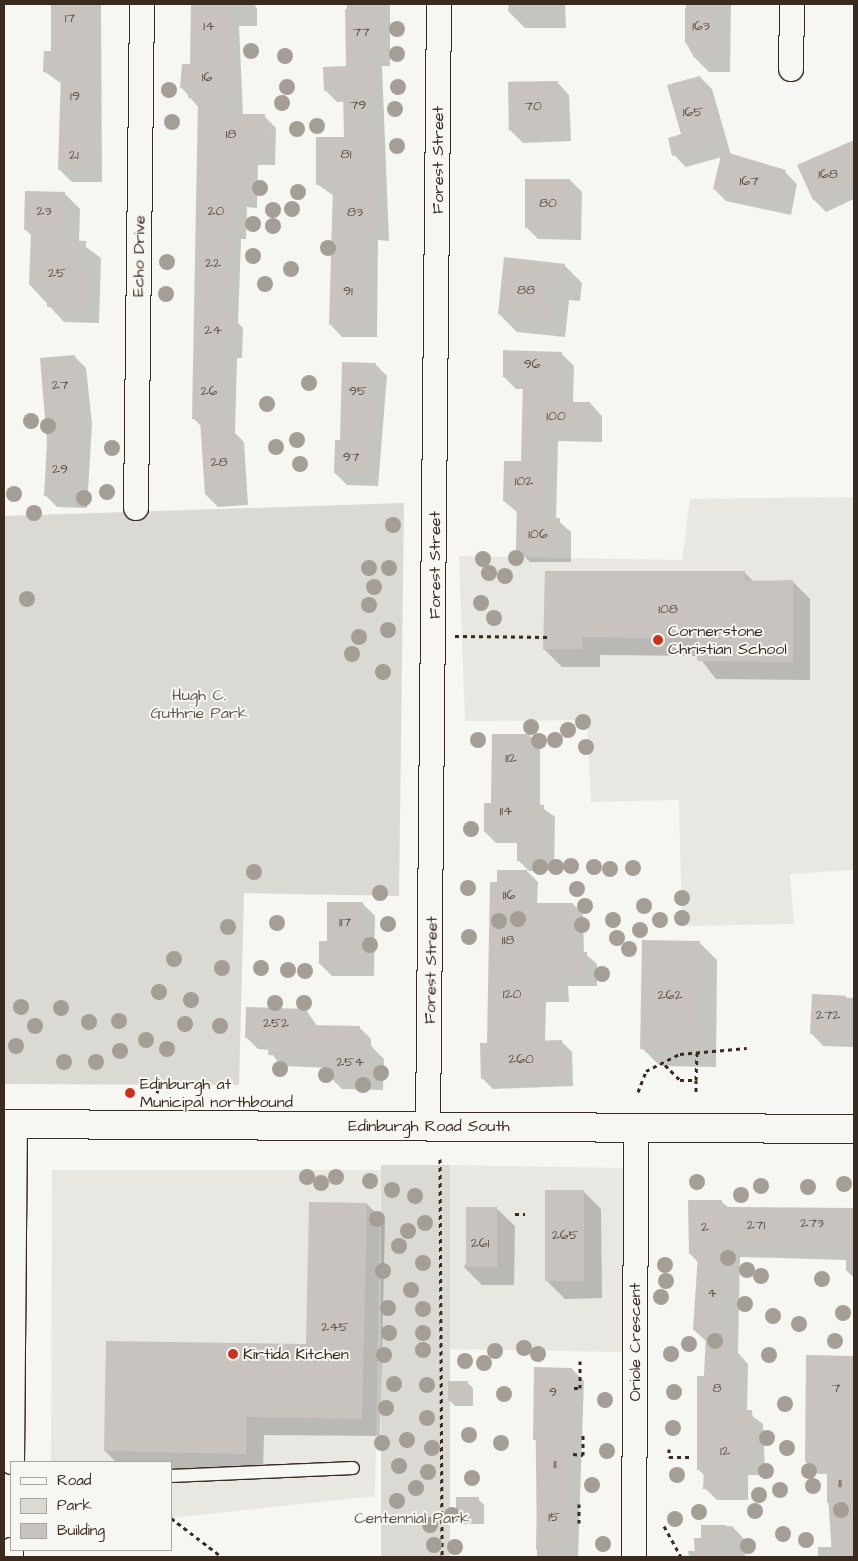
<!DOCTYPE html>
<html>
<head>
<meta charset="utf-8">
<style>
	body { margin:0 }
	#map { position:relative; width:858px; height:1561px; overflow:hidden; background:#f6f6f2; font-family:"Architects Daughter",sans-serif }
	div>[style] { position:absolute }
	[style*='--x'] { left:calc(var(--x)*1px); top:calc(var(--y)*1px); width:calc(var(--w)*1px); rotate:calc(var(--a)*1deg) }
	.built>* { inset:0; background:#e8e7e2; transform-origin:0 0 }
	.green>* { inset:0; background:#dad9d3; transform-origin:0 0 }
	.shadow>* { inset:0; background:#0003 }
	.building>* { inset:0; background:#c8c3be; transform-origin:0 0 }
	.path>* { height:3px; margin-top:-1.5px; transform-origin:0; background:repeating-linear-gradient(90deg,#3b2a1e 0 4px,transparent 0 8px) }
	.roads { filter:drop-shadow(1px 0 #3b2a1e) drop-shadow(-1px 0 #3b2a1e) drop-shadow(0 1px #3b2a1e) drop-shadow(0 -1px #3b2a1e) }
	.service>* { height:12px; margin:-6px; padding:0 6px; transform-origin:6px; border-radius:6px; background:#f6f6f2 }
	.minor>* { height:24px; margin:-12px; padding:0 12px; transform-origin:12px; border-radius:12px; background:#f6f6f2 }
	.secondary>* { height:28px; margin:-14px; padding:0 14px; transform-origin:14px; border-radius:14px; background:#f6f6f2 }
	.trees>* { width:16px; height:16px; margin:-8px; border-radius:50%; background:#a59e96 }
	.dots>* { width:14px; height:14px; translate:-50% -50%; box-sizing:border-box; border:2px solid #f6f6f2; border-radius:50% }
	span { translate:-50% -50%; white-space:nowrap; text-align:center; line-height:1.15; -webkit-text-stroke:4px #f6f6f2; paint-order:stroke }
	.number-label { font-size:14px; color:#5e5046 }
	.number-label span { -webkit-text-stroke-width:0 }
	.street-label { font-size:16px; color:#3b2a1e }
	.poi-label { font-size:16px; color:#3b2a1e }
	.left { translate:0 -50%; text-align:left }
	.park-label { font-size:16px; color:#63564b }
	.frame { position:absolute; inset:0; border:5px solid #3b2a1e; pointer-events:none }
	.legend { position:absolute; left:10px; top:1461px; width:162px; height:90px; box-sizing:border-box; background:#f6f6f2; border:1px solid #aba49d; margin:0; padding:6px 9px; list-style:none; font-size:15px; color:#3b2a1e }
	.legend li { display:flex; align-items:center; gap:10px; height:25px }
	.legend b { width:25px; border:1px solid #aba49d }
</style>
</head>
<body>
<div id="map">
	<div class="built">
		<i style="clip-path:polygon(854px 497px,854px 870px,790px 874px,794px 924px,682px 926px,679px 800px,591px 802px,587px 720px,465px 721px,459px 556px,682px 560px,690px 499px)"></i>
		<i style="left:450px;top:1165px;width:198px;height:184px;rotate:1deg"></i>
		<i style="clip-path:polygon(52px 1170px,381px 1170px,375px 1496px,171px 1518px,171px 1462px,51px 1462px)"></i>
	</div>
	<div class="green">
		<i style="clip-path:polygon(404px 503px,399px 896px,244px 893px,239px 1085px,4px 1084px,4px 516px)"></i>
		<i style="left:450px;top:1165px;width:392px;height:69px;rotate:90deg"></i>
	</div>
	<div class="shadow">
		<i style="clip-path:polygon(52px 4px,101px 4px,102px 182px,72px 182px,60px 170px,62px 84px,45px 72px,52px 52px)"></i>
		<i style="clip-path:polygon(192px 4px,253px 4px,257px 8px,257px 26px,239px 26px,243px 115px,264px 116px,276px 128px,275px 165px,258px 165px,257px 208px,247px 207px,246px 239px,241px 239px,238px 323px,243px 328px,242px 358px,237px 358px,235px 433px,244px 442px,248px 505px,218px 507px,206px 495px,202px 427px,193px 418px,199px 108px,182px 88px,191px 65px)"></i>
		<i style="clip-path:polygon(347px 4px,390px 4px,390px 66px,382px 66px,389px 241px,378px 240px,377px 337px,342px 337px,330px 324px,334px 196px,317px 184px,346px 138px,344px 102px,337px 102px,325px 90px,347px 67px)"></i>
		<i style="clip-path:polygon(509px 4px,565px 4px,566px 28px,525px 28px,508px 11px)"></i>
		<i style="clip-path:polygon(686px 4px,739px 4px,731px 4px,730px 72px,709px 72px,694px 57px,686px 43px)"></i>
		<i style="clip-path:polygon(700px 77px,712px 89px,731px 155px,785px 172px,797px 184px,791px 215px,726px 201px,714px 189px,722px 157px,686px 167px,674px 155px)"></i>
		<i style="clip-path:polygon(557px 82px,569px 95px,571px 141px,523px 143px,511px 131px)"></i>
		<i style="clip-path:polygon(854px 141px,854px 199px,826px 212px,814px 200px,799px 165px)"></i>
		<i style="clip-path:polygon(570px 180px,582px 192px,581px 240px,538px 239px,526px 227px)"></i>
		<i style="clip-path:polygon(64px 193px,80px 209px,79px 242px,101px 258px,99px 323px,64px 322px,30px 285px,32px 236px,25px 229px)"></i>
		<i style="clip-path:polygon(564px 265px,582px 283px,580px 301px,569px 300px,565px 337px,517px 332px,499px 314px)"></i>
		<i style="clip-path:polygon(562px 354px,574px 366px,573px 403px,590px 403px,602px 416px,602px 442px,558px 441px,556px 519px,571px 532px,571px 562px,530px 562px,518px 550px,518px 513px,504px 501px,522px 462px,524px 389px,516px 389px,504px 377px)"></i>
		<i style="clip-path:polygon(74px 356px,86px 368px,92px 424px,87px 508px,57px 507px,45px 495px)"></i>
		<i style="clip-path:polygon(375px 364px,387px 376px,378px 486px,347px 485px,335px 473px)"></i>
		<i style="clip-path:polygon(744px 572px,754px 582px,792px 581px,810px 599px,810px 680px,716px 679px,698px 656px,600px 655px,600px 667px,562px 667px,544px 649px)"></i>
		<i style="clip-path:polygon(529px 735px,540px 746px,540px 806px,555px 817px,554px 871px,529px 871px,518px 860px,518px 843px,496px 843px,485px 832px,493px 804px)"></i>
		<i style="clip-path:polygon(527px 871px,538px 882px,537px 905px,573px 904px,583px 915px,584px 953px,597px 964px,597px 986px,568px 986px,569px 1002px,546px 1002px,545px 1042px,562px 1042px,572px 1052px,573px 1086px,493px 1089px,482px 1078px,488px 1044px,498px 883px)"></i>
		<i style="clip-path:polygon(363px 904px,375px 916px,374px 976px,332px 976px,320px 964px)"></i>
		<i style="clip-path:polygon(699px 942px,717px 960px,716px 1067px,660px 1066px,642px 1048px)"></i>
		<i style="clip-path:polygon(813px 996px,854px 998px,854px 1047px,823px 1046px,811px 1033px)"></i>
		<i style="clip-path:polygon(306px 1010px,318px 1027px,359px 1027px,371px 1039px,371px 1046px,384px 1059px,383px 1090px,342px 1089px,330px 1077px,330px 1068px,281px 1066px,269px 1050px,258px 1049px,246px 1037px)"></i>
		<i style="clip-path:polygon(583px 1191px,601px 1209px,602px 1298px,565px 1299px,547px 1281px)"></i>
		<i style="clip-path:polygon(721px 1201px,729px 1208px,854px 1209px,854px 1278px,846px 1270px,846px 1260px,740px 1257px,738px 1353px,748px 1364px,747px 1412px,763px 1424px,764px 1444px,765px 1475px,748px 1475px,748px 1500px,717px 1500px,705px 1488px,705px 1476px,698px 1469px,707px 1342px,694px 1330px,699px 1263px,690px 1254px)"></i>
		<i style="clip-path:polygon(367px 1204px,385px 1222px,380px 1436px,264px 1435px,263px 1471px,171px 1470px,171px 1462px,116px 1462px,105px 1451px,307px 1345px)"></i>
		<i style="clip-path:polygon(497px 1209px,515px 1226px,514px 1285px,482px 1285px,464px 1267px)"></i>
		<i style="clip-path:polygon(807px 1356px,854px 1357px,854px 1557px,818px 1557px,818px 1547px,833px 1547px,832px 1507px,827px 1502px,827px 1474px,818px 1474px,806px 1462px)"></i>
		<i style="clip-path:polygon(535px 1369px,572px 1369px,584px 1381px,578px 1557px,537px 1557px)"></i>
		<i style="clip-path:polygon(467px 1382px,473px 1388px,473px 1406px,455px 1406px,449px 1400px)"></i>
		<i style="clip-path:polygon(478px 1499px,484px 1505px,484px 1524px,463px 1524px,457px 1518px)"></i>
		<i style="clip-path:polygon(732px 1526px,744px 1539px,745px 1557px,689px 1557px,688px 1551px,696px 1551px,702px 1540px,702px 1527px)"></i>
	</div>
	<div class="building">
		<i style="clip-path:polygon(51px 4px,89px 4px,90px 170px,58px 170px,61px 73px,43px 72px,44px 51px,51px 51px)"></i>
		<i style="clip-path:polygon(191px 4px,227px 4px,227px 66px,233px 66px,230px 114px,265px 114px,264px 154px,246px 154px,246px 196px,235px 196px,235px 227px,229px 227px,226px 314px,232px 315px,230px 347px,225px 347px,224px 429px,233px 429px,237px 493px,205px 495px,200px 419px,192px 419px,198px 99px,188px 98px,188px 89px,180px 88px,182px 64px,190px 64px)"></i>
		<i style="clip-path:polygon(377px 8px,378px 54px,371px 55px,379px 197px,378px 229px,367px 229px,366px 325px,329px 325px,333px 185px,316px 185px,316px 137px,344px 137px,343px 90px,324px 91px,323px 67px,346px 66px,345px 9px)"></i>
		<i style="clip-path:polygon(685px 8px,716px 8px,716px 58px,693px 57px,693px 43px,685px 43px)"></i>
		<i style="clip-path:polygon(700px 76px,720px 142px,672px 156px,668px 138px,681px 134px,667px 85px)"></i>
		<i style="left:558px;top:81px;width:49px;height:50px;rotate:89deg"></i>
		<i style="clip-path:polygon(854px 140px,854px 182px,813px 200px,797px 165px)"></i>
		<i style="clip-path:polygon(722px 151px,786px 170px,779px 203px,713px 189px)"></i>
		<i style="left:525px;top:179px;width:45px;height:49px"></i>
		<i style="clip-path:polygon(25px 191px,65px 192px,64px 240px,86px 241px,84px 307px,47px 307px,48px 286px,29px 285px,31px 230px,24px 230px)"></i>
		<i style="clip-path:polygon(504px 257px,565px 264px,562px 284px,552px 282px,547px 320px,498px 314px)"></i>
		<i style="clip-path:polygon(503px 350px,562px 352px,561px 402px,590px 402px,590px 430px,546px 429px,544px 518px,560px 518px,559px 550px,516px 550px,517px 502px,503px 501px,504px 461px,521px 461px,523px 378px,503px 377px)"></i>
		<i style="clip-path:polygon(75px 355px,80px 412px,76px 496px,44px 496px,47px 442px,40px 358px)"></i>
		<i style="clip-path:polygon(342px 362px,376px 363px,367px 475px,334px 473px,335px 440px,340px 440px)"></i>
		<i style="clip-path:polygon(545px 571px,745px 571px,745px 581px,793px 580px,793px 662px,697px 661px,697px 639px,582px 637px,582px 649px,543px 649px)"></i>
		<i style="clip-path:polygon(492px 734px,530px 734px,530px 803px,544px 805px,544px 861px,517px 861px,517px 832px,484px 832px,484px 803px,491px 803px)"></i>
		<i style="clip-path:polygon(497px 870px,527px 870px,527px 903px,573px 903px,574px 952px,587px 952px,587px 976px,558px 975px,558px 992px,536px 992px,535px 1041px,562px 1040px,563px 1076px,481px 1079px,480px 1043px,487px 1043px,490px 882px,497px 882px)"></i>
		<i style="clip-path:polygon(327px 902px,363px 902px,363px 964px,319px 964px,319px 941px,327px 941px)"></i>
		<i style="left:642px;top:940px;width:58px;height:109px;rotate:1deg"></i>
		<i style="left:812px;top:994px;width:34px;height:40px;rotate:3deg"></i>
		<i style="clip-path:polygon(246px 1007px,307px 1009px,306px 1025px,360px 1026px,359px 1045px,372px 1046px,372px 1078px,328px 1078px,329px 1057px,268px 1055px,269px 1038px,245px 1038px)"></i>
		<i style="left:545px;top:1190px;width:39px;height:91px"></i>
		<i style="clip-path:polygon(688px 1200px,722px 1200px,722px 1207px,854px 1208px,854px 1249px,728px 1245px,726px 1350px,737px 1351px,735px 1410px,752px 1410px,753px 1431px,753px 1463px,737px 1463px,737px 1489px,703px 1489px,704px 1470px,697px 1470px,697px 1376px,704px 1376px,706px 1331px,693px 1330px,698px 1254px,689px 1254px)"></i>
		<i style="clip-path:polygon(309px 1202px,367px 1203px,362px 1419px,246px 1417px,246px 1454px,104px 1451px,106px 1341px,306px 1344px)"></i>
		<i style="left:466px;top:1207px;width:31px;height:60px"></i>
		<i style="clip-path:polygon(806px 1355px,854px 1356px,854px 1557px,832px 1557px,826px 1462px,805px 1462px)"></i>
		<i style="clip-path:polygon(534px 1367px,572px 1368px,570px 1549px,536px 1549px,539px 1440px,533px 1440px)"></i>
		<i style="left:448px;top:1381px;width:20px;height:20px"></i>
		<i style="left:456px;top:1497px;width:23px;height:22px"></i>
		<i style="clip-path:polygon(701px 1525px,726px 1525px,727px 1557px,695px 1557px,694px 1538px,701px 1538px)"></i>
	</div>
	<div class="path">
		<i style="--x:455;--y:636;--w:94;--a:0.6"></i>
		<i style="--x:665;--y:1065;--w:21;--a:45"></i>
		<i style="--x:680;--y:1080;--w:16;--a:0"></i>
		<i style="--x:696;--y:1080;--w:13;--a:90"></i>
		<i style="--x:696;--y:1080;--w:27;--a:-88"></i>
		<i style="--x:129;--y:1089;--w:4;--a:76"></i>
		<i style="--x:638;--y:1092;--w:22;--a:-69"></i>
		<i style="--x:646;--y:1071;--w:38;--a:-27"></i>
		<i style="--x:680;--y:1054;--w:67;--a:-5.1"></i>
		<i style="--x:157;--y:1093;--w:4;--a:-76"></i>
		<i style="--x:440;--y:1159;--w:398;--a:89.7"></i>
		<i style="--x:515;--y:1214;--w:10;--a:0"></i>
		<i style="--x:574;--y:1388;--w:6;--a:0"></i>
		<i style="--x:580;--y:1388;--w:27;--a:-90"></i>
		<i style="--x:669;--y:1449;--w:8;--a:90"></i>
		<i style="--x:669;--y:1457;--w:22;--a:0"></i>
		<i style="--x:573;--y:1454;--w:10;--a:6"></i>
		<i style="--x:583;--y:1455;--w:23;--a:-90"></i>
		<i style="--x:171;--y:1518;--w:64;--a:37.4"></i>
		<i style="--x:579;--y:1523;--w:19;--a:-90"></i>
		<i style="--x:664;--y:1526;--w:35;--a:61"></i>
	</div>
	<div class="roads">
		<div class="service">
			<i style="--x:171;--y:1476;--w:182;--a:-2.5"></i>
		</div>
		<div class="minor">
			<i style="--x:791;--y:69;--w:65;--a:-89.1"></i>
			<i style="--x:136;--y:508;--w:504;--a:-89.32"></i>
			<i style="--x:428;--y:1126;--w:1122;--a:-89.44"></i>
			<i style="--x:12;--y:1462;--w:338;--a:-89.5"></i>
			<i style="--x:11;--y:1557;--w:7;--a:-90"></i>
			<i style="--x:634;--y:1557;--w:429;--a:-89.7"></i>
		</div>
		<div class="secondary">
			<i style="--x:4;--y:1124;--w:850;--a:0.34"></i>
		</div>
	</div>
	<div class="trees">
		<i style="left:397px;top:29px"></i>
		<i style="left:251px;top:51px"></i>
		<i style="left:397px;top:54px"></i>
		<i style="left:285px;top:56px"></i>
		<i style="left:287px;top:87px"></i>
		<i style="left:398px;top:87px"></i>
		<i style="left:169px;top:90px"></i>
		<i style="left:282px;top:103px"></i>
		<i style="left:395px;top:109px"></i>
		<i style="left:172px;top:122px"></i>
		<i style="left:317px;top:126px"></i>
		<i style="left:297px;top:129px"></i>
		<i style="left:397px;top:146px"></i>
		<i style="left:260px;top:188px"></i>
		<i style="left:298px;top:192px"></i>
		<i style="left:292px;top:209px"></i>
		<i style="left:273px;top:210px"></i>
		<i style="left:253px;top:224px"></i>
		<i style="left:273px;top:226px"></i>
		<i style="left:328px;top:248px"></i>
		<i style="left:253px;top:256px"></i>
		<i style="left:167px;top:262px"></i>
		<i style="left:291px;top:269px"></i>
		<i style="left:265px;top:284px"></i>
		<i style="left:166px;top:294px"></i>
		<i style="left:309px;top:383px"></i>
		<i style="left:267px;top:404px"></i>
		<i style="left:31px;top:421px"></i>
		<i style="left:48px;top:426px"></i>
		<i style="left:297px;top:440px"></i>
		<i style="left:276px;top:447px"></i>
		<i style="left:112px;top:448px"></i>
		<i style="left:300px;top:464px"></i>
		<i style="left:107px;top:492px"></i>
		<i style="left:14px;top:494px"></i>
		<i style="left:84px;top:498px"></i>
		<i style="left:34px;top:513px"></i>
		<i style="left:393px;top:525px"></i>
		<i style="left:516px;top:558px"></i>
		<i style="left:483px;top:559px"></i>
		<i style="left:369px;top:568px"></i>
		<i style="left:389px;top:568px"></i>
		<i style="left:489px;top:573px"></i>
		<i style="left:505px;top:576px"></i>
		<i style="left:374px;top:587px"></i>
		<i style="left:27px;top:599px"></i>
		<i style="left:481px;top:603px"></i>
		<i style="left:369px;top:605px"></i>
		<i style="left:494px;top:618px"></i>
		<i style="left:388px;top:630px"></i>
		<i style="left:359px;top:637px"></i>
		<i style="left:352px;top:654px"></i>
		<i style="left:383px;top:672px"></i>
		<i style="left:583px;top:722px"></i>
		<i style="left:531px;top:727px"></i>
		<i style="left:568px;top:730px"></i>
		<i style="left:478px;top:740px"></i>
		<i style="left:555px;top:740px"></i>
		<i style="left:539px;top:741px"></i>
		<i style="left:586px;top:747px"></i>
		<i style="left:471px;top:829px"></i>
		<i style="left:571px;top:866px"></i>
		<i style="left:540px;top:867px"></i>
		<i style="left:556px;top:867px"></i>
		<i style="left:594px;top:867px"></i>
		<i style="left:633px;top:868px"></i>
		<i style="left:610px;top:869px"></i>
		<i style="left:254px;top:872px"></i>
		<i style="left:468px;top:888px"></i>
		<i style="left:577px;top:889px"></i>
		<i style="left:380px;top:893px"></i>
		<i style="left:682px;top:898px"></i>
		<i style="left:585px;top:906px"></i>
		<i style="left:644px;top:906px"></i>
		<i style="left:682px;top:918px"></i>
		<i style="left:518px;top:919px"></i>
		<i style="left:613px;top:920px"></i>
		<i style="left:660px;top:920px"></i>
		<i style="left:499px;top:921px"></i>
		<i style="left:277px;top:923px"></i>
		<i style="left:388px;top:924px"></i>
		<i style="left:582px;top:925px"></i>
		<i style="left:228px;top:927px"></i>
		<i style="left:640px;top:930px"></i>
		<i style="left:469px;top:937px"></i>
		<i style="left:617px;top:938px"></i>
		<i style="left:370px;top:945px"></i>
		<i style="left:629px;top:949px"></i>
		<i style="left:174px;top:959px"></i>
		<i style="left:222px;top:968px"></i>
		<i style="left:261px;top:968px"></i>
		<i style="left:288px;top:970px"></i>
		<i style="left:305px;top:971px"></i>
		<i style="left:602px;top:974px"></i>
		<i style="left:159px;top:992px"></i>
		<i style="left:191px;top:1000px"></i>
		<i style="left:275px;top:1003px"></i>
		<i style="left:304px;top:1003px"></i>
		<i style="left:21px;top:1007px"></i>
		<i style="left:61px;top:1008px"></i>
		<i style="left:119px;top:1021px"></i>
		<i style="left:89px;top:1022px"></i>
		<i style="left:185px;top:1024px"></i>
		<i style="left:35px;top:1026px"></i>
		<i style="left:220px;top:1026px"></i>
		<i style="left:146px;top:1040px"></i>
		<i style="left:16px;top:1046px"></i>
		<i style="left:167px;top:1049px"></i>
		<i style="left:120px;top:1051px"></i>
		<i style="left:64px;top:1062px"></i>
		<i style="left:96px;top:1062px"></i>
		<i style="left:280px;top:1069px"></i>
		<i style="left:381px;top:1073px"></i>
		<i style="left:326px;top:1075px"></i>
		<i style="left:363px;top:1085px"></i>
		<i style="left:307px;top:1177px"></i>
		<i style="left:336px;top:1177px"></i>
		<i style="left:370px;top:1181px"></i>
		<i style="left:697px;top:1182px"></i>
		<i style="left:321px;top:1183px"></i>
		<i style="left:844px;top:1184px"></i>
		<i style="left:761px;top:1186px"></i>
		<i style="left:808px;top:1187px"></i>
		<i style="left:392px;top:1190px"></i>
		<i style="left:741px;top:1195px"></i>
		<i style="left:415px;top:1196px"></i>
		<i style="left:377px;top:1219px"></i>
		<i style="left:425px;top:1223px"></i>
		<i style="left:408px;top:1231px"></i>
		<i style="left:399px;top:1246px"></i>
		<i style="left:728px;top:1258px"></i>
		<i style="left:423px;top:1263px"></i>
		<i style="left:665px;top:1265px"></i>
		<i style="left:747px;top:1270px"></i>
		<i style="left:383px;top:1271px"></i>
		<i style="left:761px;top:1276px"></i>
		<i style="left:822px;top:1279px"></i>
		<i style="left:666px;top:1281px"></i>
		<i style="left:411px;top:1290px"></i>
		<i style="left:661px;top:1297px"></i>
		<i style="left:745px;top:1304px"></i>
		<i style="left:388px;top:1308px"></i>
		<i style="left:423px;top:1309px"></i>
		<i style="left:843px;top:1313px"></i>
		<i style="left:773px;top:1316px"></i>
		<i style="left:799px;top:1324px"></i>
		<i style="left:389px;top:1333px"></i>
		<i style="left:423px;top:1333px"></i>
		<i style="left:715px;top:1341px"></i>
		<i style="left:835px;top:1341px"></i>
		<i style="left:689px;top:1344px"></i>
		<i style="left:524px;top:1348px"></i>
		<i style="left:423px;top:1350px"></i>
		<i style="left:495px;top:1351px"></i>
		<i style="left:538px;top:1354px"></i>
		<i style="left:671px;top:1354px"></i>
		<i style="left:384px;top:1355px"></i>
		<i style="left:769px;top:1355px"></i>
		<i style="left:465px;top:1361px"></i>
		<i style="left:484px;top:1363px"></i>
		<i style="left:394px;top:1384px"></i>
		<i style="left:427px;top:1385px"></i>
		<i style="left:674px;top:1392px"></i>
		<i style="left:504px;top:1394px"></i>
		<i style="left:605px;top:1400px"></i>
		<i style="left:785px;top:1404px"></i>
		<i style="left:386px;top:1408px"></i>
		<i style="left:427px;top:1418px"></i>
		<i style="left:673px;top:1428px"></i>
		<i style="left:469px;top:1435px"></i>
		<i style="left:767px;top:1438px"></i>
		<i style="left:407px;top:1440px"></i>
		<i style="left:382px;top:1443px"></i>
		<i style="left:501px;top:1443px"></i>
		<i style="left:432px;top:1448px"></i>
		<i style="left:787px;top:1448px"></i>
		<i style="left:607px;top:1451px"></i>
		<i style="left:399px;top:1466px"></i>
		<i style="left:766px;top:1471px"></i>
		<i style="left:809px;top:1471px"></i>
		<i style="left:428px;top:1472px"></i>
		<i style="left:677px;top:1475px"></i>
		<i style="left:472px;top:1478px"></i>
		<i style="left:592px;top:1485px"></i>
		<i style="left:813px;top:1486px"></i>
		<i style="left:416px;top:1488px"></i>
		<i style="left:780px;top:1490px"></i>
		<i style="left:759px;top:1495px"></i>
		<i style="left:397px;top:1501px"></i>
		<i style="left:841px;top:1510px"></i>
		<i style="left:755px;top:1511px"></i>
		<i style="left:699px;top:1512px"></i>
		<i style="left:452px;top:1515px"></i>
		<i style="left:675px;top:1519px"></i>
		<i style="left:430px;top:1525px"></i>
		<i style="left:783px;top:1534px"></i>
		<i style="left:806px;top:1540px"></i>
		<i style="left:603px;top:1544px"></i>
		<i style="left:434px;top:1545px"></i>
		<i style="left:748px;top:1546px"></i>
		<i style="left:455px;top:1547px"></i>
	</div>
	<div class="dots">
		<i style="left:658px;top:640px;background:#c8321e"></i>
		<i style="left:130px;top:1093px;background:#c8321e"></i>
		<i style="left:233px;top:1354px;background:#c8321e"></i>
	</div>
	<div class="number-label">
		<span style="left:70px;top:18px">17</span>
		<span style="left:209px;top:26px">14</span>
		<span style="left:701px;top:26px">163</span>
		<span style="left:361px;top:32px">77</span>
		<span style="left:207px;top:77px">16</span>
		<span style="left:75px;top:96px">19</span>
		<span style="left:358px;top:105px">79</span>
		<span style="left:533px;top:106px">70</span>
		<span style="left:693px;top:112px">165</span>
		<span style="left:231px;top:134px">18</span>
		<span style="left:346px;top:154px">81</span>
		<span style="left:74px;top:155px">21</span>
		<span style="left:828px;top:174px">168</span>
		<span style="left:749px;top:181px">167</span>
		<span style="left:548px;top:203px">80</span>
		<span style="left:44px;top:211px">23</span>
		<span style="left:216px;top:211px">20</span>
		<span style="left:355px;top:212px">83</span>
		<span style="left:213px;top:263px">22</span>
		<span style="left:57px;top:273px">25</span>
		<span style="left:526px;top:290px">88</span>
		<span style="left:348px;top:291px">91</span>
		<span style="left:213px;top:330px">24</span>
		<span style="left:532px;top:364px">96</span>
		<span style="left:60px;top:385px">27</span>
		<span style="left:209px;top:391px">26</span>
		<span style="left:358px;top:391px">95</span>
		<span style="left:556px;top:416px">100</span>
		<span style="left:351px;top:457px">97</span>
		<span style="left:219px;top:462px">28</span>
		<span style="left:60px;top:469px">29</span>
		<span style="left:524px;top:481px">102</span>
		<span style="left:538px;top:534px">106</span>
		<span style="left:668px;top:609px">108</span>
		<span style="left:511px;top:758px">112</span>
		<span style="left:506px;top:811px">114</span>
		<span style="left:509px;top:895px">116</span>
		<span style="left:345px;top:922px">117</span>
		<span style="left:508px;top:940px">118</span>
		<span style="left:512px;top:994px">120</span>
		<span style="left:670px;top:995px">262</span>
		<span style="left:828px;top:1015px">272</span>
		<span style="left:276px;top:1023px">252</span>
		<span style="left:521px;top:1059px">260</span>
		<span style="left:350px;top:1062px">254</span>
		<span style="left:812px;top:1223px">273</span>
		<span style="left:756px;top:1225px">271</span>
		<span style="left:705px;top:1227px">2</span>
		<span style="left:565px;top:1235px">265</span>
		<span style="left:480px;top:1243px">261</span>
		<span style="left:712px;top:1293px">4</span>
		<span style="left:335px;top:1327px">245</span>
		<span style="left:717px;top:1388px">8</span>
		<span style="left:836px;top:1388px">7</span>
		<span style="left:553px;top:1392px">9</span>
		<span style="left:725px;top:1451px">12</span>
		<span style="left:555px;top:1464px">11</span>
		<span style="left:840px;top:1483px">11</span>
		<span style="left:554px;top:1517px">15</span>
	</div>
	<div class="street-label">
		<span style="left:438px;top:160px;rotate:-90deg">Forest Street</span>
		<span style="left:139px;top:256px;rotate:-89deg">Echo Drive</span>
		<span style="left:435px;top:565px;rotate:-90deg">Forest Street</span>
		<span style="left:431px;top:970px;rotate:-89deg">Forest Street</span>
		<span style="left:429px;top:1126px">Edinburgh Road South</span>
		<span style="left:635px;top:1342px;rotate:-90deg">Oriole Crescent</span>
	</div>
	<div class="poi-label">
		<span class="left" style="left:668px;top:640px">Cornerstone<br>Christian School</span>
		<span class="left" style="left:140px;top:1093px">Edinburgh at<br>Municipal northbound</span>
		<span class="left" style="left:243px;top:1354px">Kirtida Kitchen</span>
	</div>
	<div class="park-label">
		<span style="left:199px;top:704px">Hugh C.<br>Guthrie Park</span>
		<span style="left:412px;top:1518px">Centennial Park</span>
	</div>
	<div class="frame"></div>
	<ul class="legend">
	<li><b style="height:6px;background:#f6f6f2"></b>Road</li>
	<li><b style="height:14px;background:#dad9d3"></b>Park</li>
	<li><b style="height:14px;background:#c8c3be"></b>Building</li>
	</ul>
</div>
</body>
</html>
